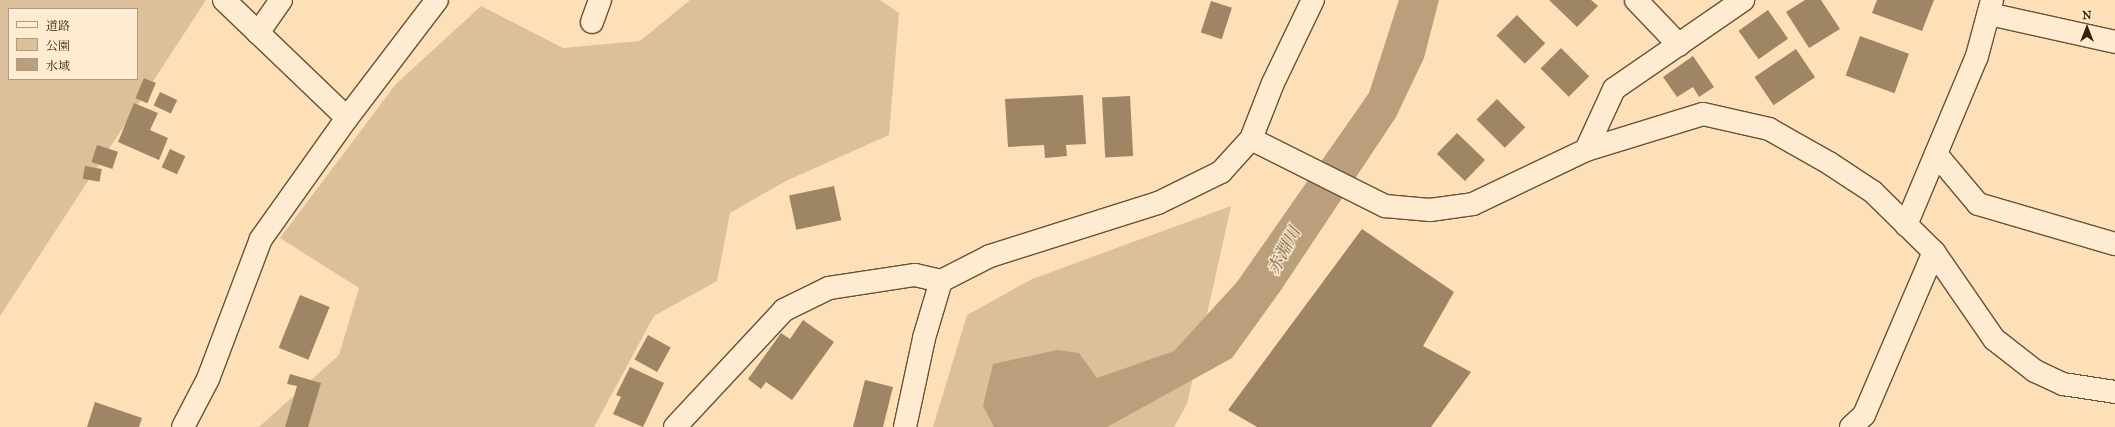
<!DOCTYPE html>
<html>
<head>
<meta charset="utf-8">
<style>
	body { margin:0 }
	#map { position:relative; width:2115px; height:427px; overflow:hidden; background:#fde0b8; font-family:"IM FELL Great Primer","Noto Serif JP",serif }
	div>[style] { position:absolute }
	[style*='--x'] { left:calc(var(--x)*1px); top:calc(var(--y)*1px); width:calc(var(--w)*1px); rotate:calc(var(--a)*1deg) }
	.green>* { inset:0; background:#dbc09a }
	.water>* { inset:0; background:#ba9f7c }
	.building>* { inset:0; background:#9e8564; transform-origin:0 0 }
	.roads { filter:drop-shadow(1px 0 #685234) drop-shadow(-1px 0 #685234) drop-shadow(0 1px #685234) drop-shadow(0 -1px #685234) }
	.minor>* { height:22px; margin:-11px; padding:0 11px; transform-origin:11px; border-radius:11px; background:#feebd1 }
	.tertiary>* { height:22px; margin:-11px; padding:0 11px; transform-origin:11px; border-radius:11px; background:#feebd1 }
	span { translate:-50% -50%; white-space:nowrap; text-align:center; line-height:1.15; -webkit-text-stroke:3px #feebd1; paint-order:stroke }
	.water-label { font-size:17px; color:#654e31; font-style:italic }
	.legend { position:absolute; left:8px; top:8px; width:130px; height:72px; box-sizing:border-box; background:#feebd1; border:1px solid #ae9b81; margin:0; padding:5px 7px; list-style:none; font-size:12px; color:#372208 }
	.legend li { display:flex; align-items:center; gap:8px; height:20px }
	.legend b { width:20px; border:1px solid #ae9b81 }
	.north { position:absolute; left:2067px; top:8px; width:40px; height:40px; -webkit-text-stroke:3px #feebd1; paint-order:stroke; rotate:0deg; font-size:11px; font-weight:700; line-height:16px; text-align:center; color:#372208 }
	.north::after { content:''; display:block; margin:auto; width:14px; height:18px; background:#372208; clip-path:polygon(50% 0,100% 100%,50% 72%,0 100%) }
</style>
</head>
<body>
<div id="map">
	<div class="green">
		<i style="clip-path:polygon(evenodd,0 0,206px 0,0 316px,0 0,9px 9px,137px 9px,137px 79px,9px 79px,9px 9px)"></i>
		<i style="clip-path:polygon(690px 0,880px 0,899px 13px,889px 135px,786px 181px,730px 213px,717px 281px,654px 316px,594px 427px,259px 427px,339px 355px,359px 288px,280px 238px,396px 84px,481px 6px,563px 48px,640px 41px)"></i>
		<i style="clip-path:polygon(1231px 206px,1187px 404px,1174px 427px,933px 427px,967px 315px,1032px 279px)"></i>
	</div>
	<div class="water">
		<i style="clip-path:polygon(1399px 0,1439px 0,1424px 58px,1396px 117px,1281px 290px,1232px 358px,1107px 427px,994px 427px,983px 406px,993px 364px,1057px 350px,1079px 353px,1097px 378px,1174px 351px,1237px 282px,1369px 93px)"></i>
	</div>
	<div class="building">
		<i style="clip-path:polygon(1549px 0,1591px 0,1598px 6px,1577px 27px)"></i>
		<i style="clip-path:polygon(1805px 0,1821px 0,1840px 29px,1809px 48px,1786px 12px)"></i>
		<i style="clip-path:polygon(1877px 0,1934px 0,1922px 31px,1872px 13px)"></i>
		<i style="left:1211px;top:1px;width:22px;height:33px;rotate:18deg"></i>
		<i style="left:1768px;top:10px;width:35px;height:36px;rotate:55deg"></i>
		<i style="left:1517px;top:15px;width:40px;height:29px;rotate:45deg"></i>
		<i style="left:1860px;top:36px;width:52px;height:42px;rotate:20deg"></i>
		<i style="left:1561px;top:48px;width:40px;height:29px;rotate:45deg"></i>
		<i style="left:1796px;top:49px;width:34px;height:50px;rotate:56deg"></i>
		<i style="clip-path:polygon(1693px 56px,1714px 87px,1699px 97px,1693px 87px,1677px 97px,1663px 77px)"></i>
		<i style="left:144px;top:78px;width:13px;height:22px;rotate:23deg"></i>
		<i style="left:160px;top:92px;width:19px;height:15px;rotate:25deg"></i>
		<i style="clip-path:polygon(1083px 95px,1086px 144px,1066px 145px,1067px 156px,1045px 158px,1044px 145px,1008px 147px,1005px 99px)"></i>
		<i style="left:1130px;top:96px;width:60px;height:28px;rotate:87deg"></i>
		<i style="left:1497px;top:99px;width:40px;height:29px;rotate:45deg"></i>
		<i style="clip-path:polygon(134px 103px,158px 113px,150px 130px,168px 138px,159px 160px,118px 142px)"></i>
		<i style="left:1457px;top:133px;width:39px;height:29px;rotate:44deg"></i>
		<i style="left:97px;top:145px;width:22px;height:18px;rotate:18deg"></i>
		<i style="left:170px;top:149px;width:17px;height:20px;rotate:25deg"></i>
		<i style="left:85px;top:166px;width:17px;height:13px;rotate:10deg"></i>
		<i style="left:834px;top:186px;width:35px;height:46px;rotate:78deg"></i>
		<i style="clip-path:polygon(1362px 229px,1454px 292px,1423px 346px,1471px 372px,1431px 427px,1257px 427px,1228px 410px)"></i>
		<i style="left:300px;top:295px;width:32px;height:57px;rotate:22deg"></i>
		<i style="clip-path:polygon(803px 320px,834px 342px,792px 400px,766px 382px,761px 389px,748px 379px,781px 333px,790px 339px)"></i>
		<i style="left:648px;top:335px;width:26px;height:28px;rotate:29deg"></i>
		<i style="clip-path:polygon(630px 367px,664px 383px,643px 427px,613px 414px,621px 397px,616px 395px)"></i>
		<i style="clip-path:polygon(290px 374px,321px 383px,308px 427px,285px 427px,297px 386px,287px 384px)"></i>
		<i style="clip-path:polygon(865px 380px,893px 387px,883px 427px,853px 427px)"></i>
		<i style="clip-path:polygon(95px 402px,142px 418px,139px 427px,87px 427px)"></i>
	</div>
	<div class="roads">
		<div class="minor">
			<i style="--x:224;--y:0;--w:170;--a:43.8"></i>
			<i style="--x:1636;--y:0;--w:62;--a:46.3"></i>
			<i style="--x:1989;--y:14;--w:129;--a:12.5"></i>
			<i style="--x:592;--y:22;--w:23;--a:-70"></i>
			<i style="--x:258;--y:33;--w:40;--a:-55.1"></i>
			<i style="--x:1251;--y:139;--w:150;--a:26.6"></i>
			<i style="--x:1385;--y:206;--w:45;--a:5.1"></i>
			<i style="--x:1430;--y:210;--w:43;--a:-7.9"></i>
			<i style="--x:1473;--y:204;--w:125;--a:-25.5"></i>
			<i style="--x:1586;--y:150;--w:122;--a:-17.1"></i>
			<i style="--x:1703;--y:114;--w:68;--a:12.8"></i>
			<i style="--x:1769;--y:129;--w:69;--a:29.5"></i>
			<i style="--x:1829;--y:163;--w:53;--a:33.4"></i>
			<i style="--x:1873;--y:192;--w:86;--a:44.5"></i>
			<i style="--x:1934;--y:252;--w:106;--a:55.4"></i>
			<i style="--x:1994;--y:339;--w:52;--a:38"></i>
			<i style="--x:2035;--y:371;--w:31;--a:25"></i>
			<i style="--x:2063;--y:384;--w:53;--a:8.7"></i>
			<i style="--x:1586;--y:150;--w:67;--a:-65.3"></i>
			<i style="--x:1614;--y:89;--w:157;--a:-34.6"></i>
			<i style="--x:1936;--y:154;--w:65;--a:50"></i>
			<i style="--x:1978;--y:204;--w:143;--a:16.3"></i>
			<i style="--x:1906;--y:225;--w:183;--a:-67.2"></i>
			<i style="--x:1977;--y:56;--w:58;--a:-75"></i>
			<i style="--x:675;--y:427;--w:160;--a:-47"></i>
			<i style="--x:784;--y:310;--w:50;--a:-26.1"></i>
			<i style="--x:829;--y:288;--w:87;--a:-8.6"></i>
			<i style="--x:915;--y:275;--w:27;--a:13"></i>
			<i style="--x:941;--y:281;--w:55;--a:-27"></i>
			<i style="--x:990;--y:256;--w:176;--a:-17.5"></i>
			<i style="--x:1158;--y:203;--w:70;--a:-26.2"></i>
			<i style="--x:1221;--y:172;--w:45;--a:-47.7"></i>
			<i style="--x:1251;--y:139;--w:60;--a:-68.6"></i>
			<i style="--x:1273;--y:83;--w:92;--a:-64.3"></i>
			<i style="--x:905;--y:427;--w:91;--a:-77.9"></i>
			<i style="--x:924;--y:338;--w:59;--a:-73.4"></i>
			<i style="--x:1851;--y:427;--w:18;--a:-43"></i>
			<i style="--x:1864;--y:415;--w:177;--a:-66.8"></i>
		</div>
		<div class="tertiary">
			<i style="--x:183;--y:427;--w:54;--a:-62.5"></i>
			<i style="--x:208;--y:379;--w:150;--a:-69.3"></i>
			<i style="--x:261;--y:239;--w:148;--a:-54.6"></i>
			<i style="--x:347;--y:118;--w:148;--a:-52.7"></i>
		</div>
	</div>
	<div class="water-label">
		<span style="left:1284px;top:251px;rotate:-62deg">赤淵川</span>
	</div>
	<ul class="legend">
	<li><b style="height:5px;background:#feebd1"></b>道路</li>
	<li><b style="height:11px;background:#dbc09a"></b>公園</li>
	<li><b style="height:11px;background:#ba9f7c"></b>水域</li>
	</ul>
	<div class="north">N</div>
</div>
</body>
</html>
